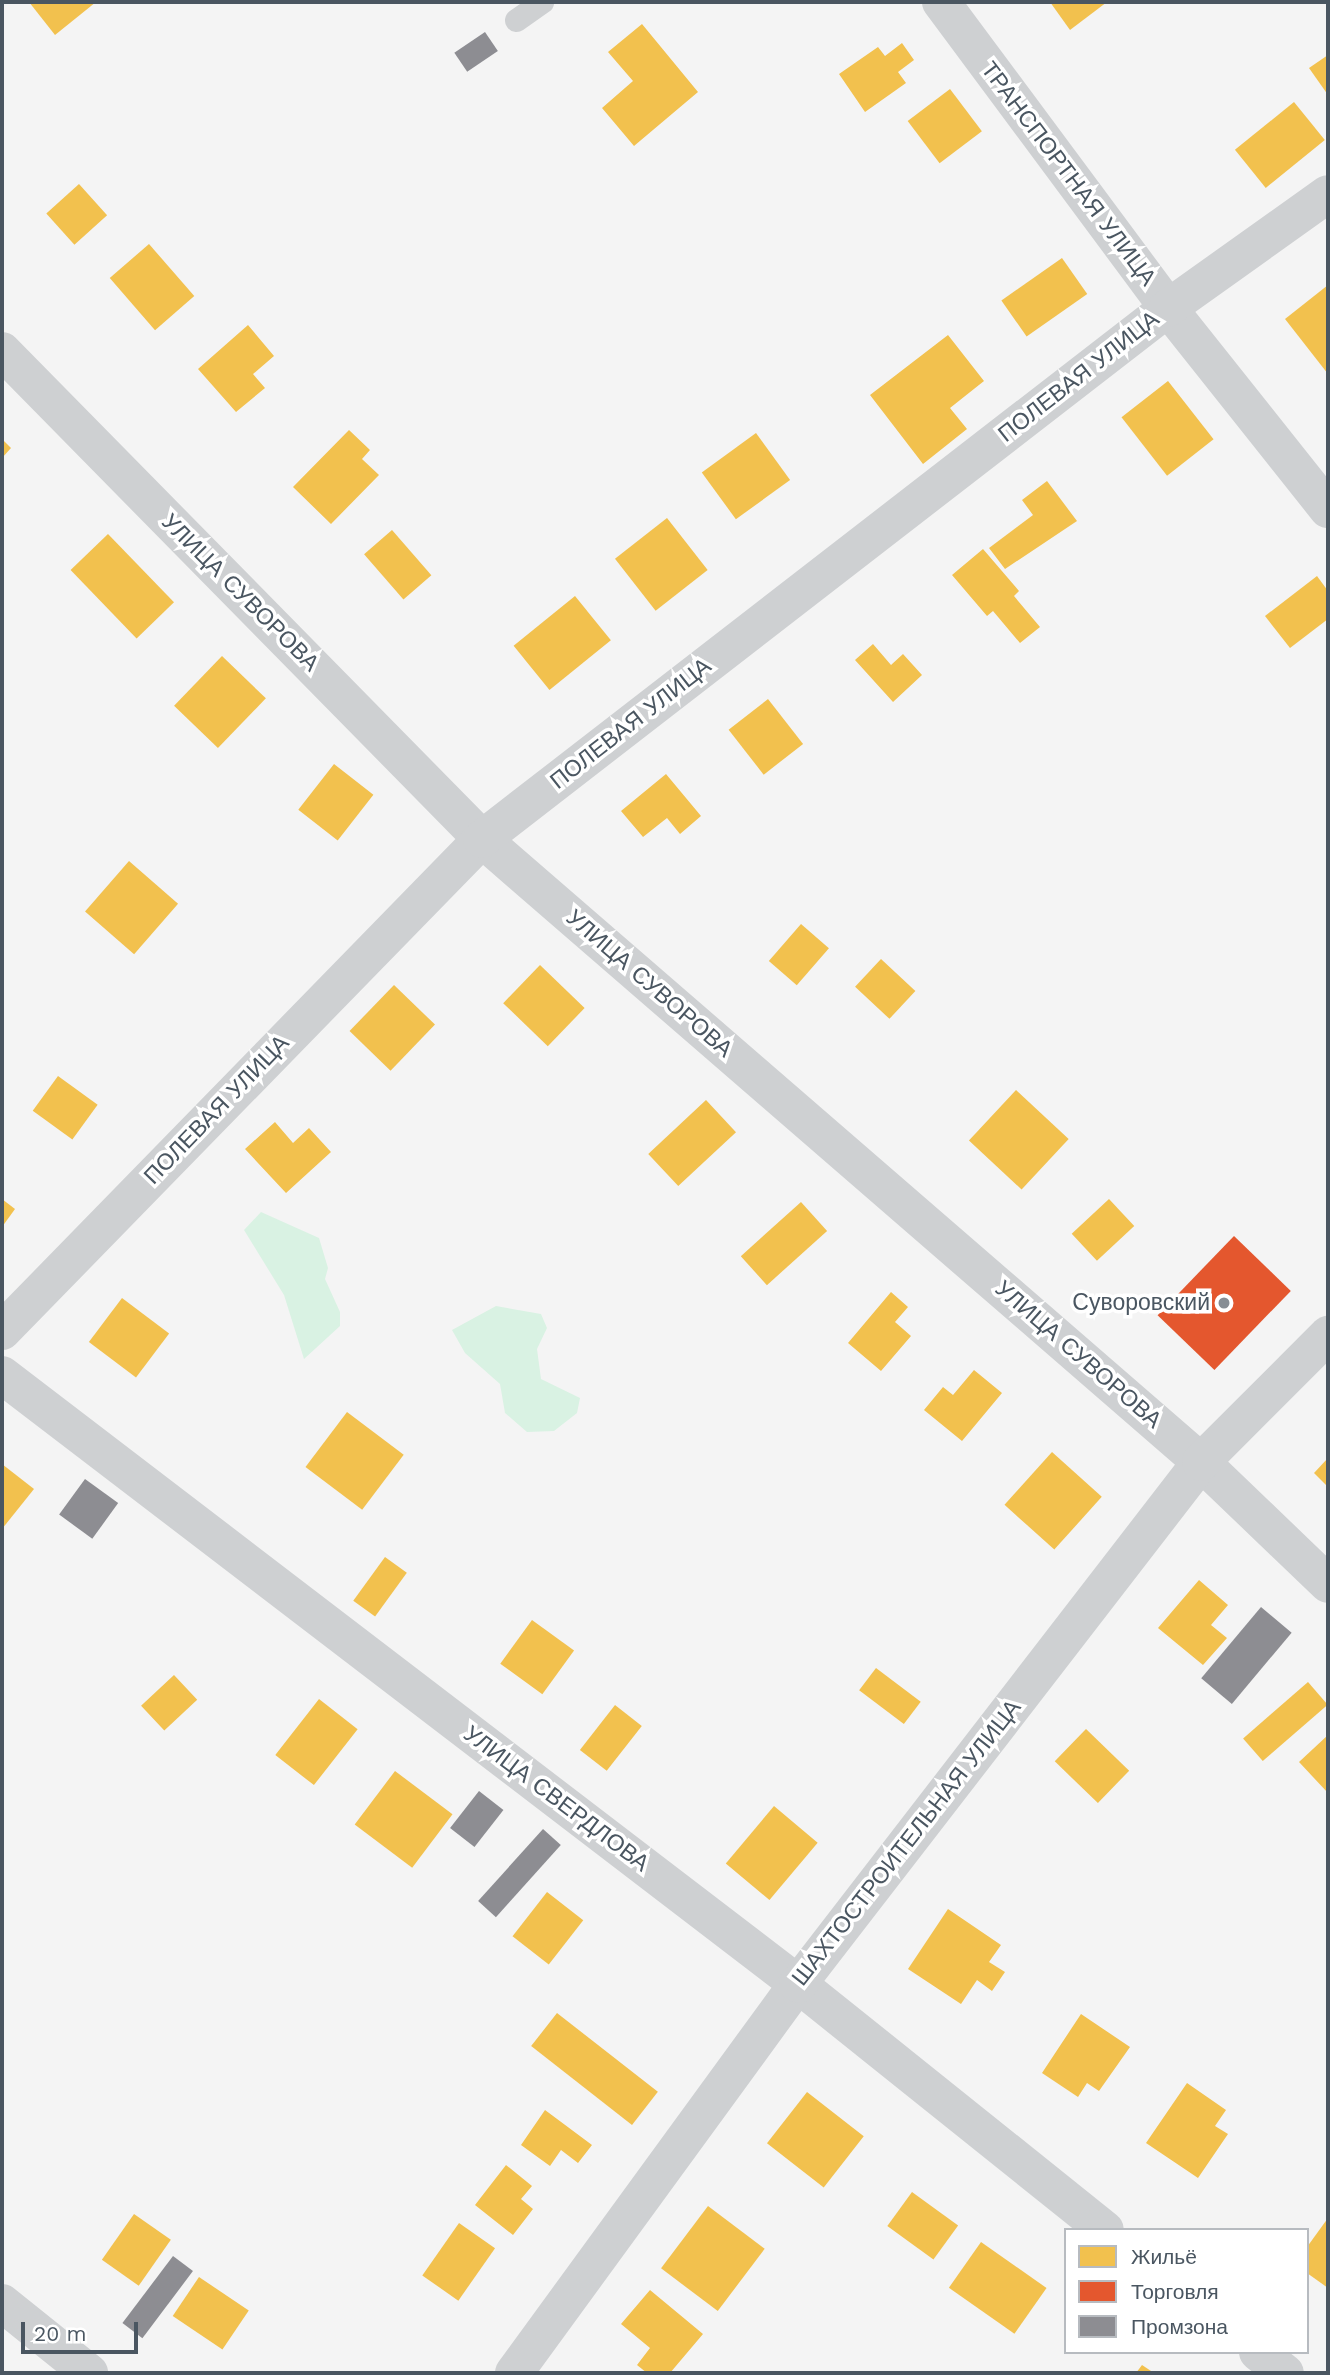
<!DOCTYPE html>
<html>
<head>
<meta charset="utf-8">
<style>
	body { margin:0 }
	#map { position:relative; width:1330px; height:2375px; overflow:hidden; background:#f4f4f4; font-family:"Work Sans",sans-serif }
	div>[style] { position:absolute }
	[style*='--x'] { left:calc(var(--x)*1px); top:calc(var(--y)*1px); width:calc(var(--w)*1px); rotate:calc(var(--a)*1deg) }
	.green>* { inset:0; background:#d9f2e3 }
	.homes>* { inset:0; background:#f2c14e; transform-origin:0 0 }
	.shops>* { inset:0; background:#e4572e; transform-origin:0 0 }
	.industry>* { inset:0; background:#8d8d92; transform-origin:0 0 }
	.service>* { height:23px; margin:-11.5px; padding:0 11.5px; transform-origin:11.5px; border-radius:11.5px; background:#ced0d2 }
	.minor>* { height:38px; margin:-19px; padding:0 19px; transform-origin:19px; border-radius:19px; background:#ced0d2 }
	.dots>* { width:19px; height:19px; translate:-50% -50%; box-sizing:border-box; border:4px solid #fff; border-radius:50% }
	span { translate:-50% -50%; white-space:nowrap; text-align:center; line-height:1.15; -webkit-text-stroke:7px #fff; paint-order:stroke }
	.street-label { font-size:23px; color:#4a5661 }
	.poi-label { font-size:23px; color:#4a5661 }
	.right { translate:-100% -50%; text-align:right }
	.frame { position:absolute; inset:0; border:4px solid #4a5661; pointer-events:none }
	.legend { position:absolute; left:1064px; top:2228px; width:245px; height:126px; box-sizing:border-box; background:#fff; border:2px solid #b7bbc0; margin:0; padding:9px 12px; list-style:none; font-size:21px; color:#4a5661 }
	.legend li { display:flex; align-items:center; gap:14px; height:35px }
	.legend b { width:35px; border:2px solid #b7bbc0 }
	.scale { position:absolute; left:21px; top:2322px; width:117px; height:32px; box-sizing:border-box; border:4px solid #4a5661; border-top:0; padding-left:9px; font-size:21px; line-height:24px; white-space:nowrap; color:#4a5661; -webkit-text-stroke:5px #fff; paint-order:stroke }
</style>
</head>
<body>
<div id="map">
	<div class="green">
		<i style="clip-path:polygon(261px 1212px,319px 1238px,328px 1268px,325px 1279px,340px 1312px,340px 1326px,304px 1359px,284px 1295px,244px 1230px)"></i>
		<i style="clip-path:polygon(496px 1306px,541px 1314px,547px 1328px,537px 1349px,541px 1379px,580px 1398px,577px 1413px,554px 1431px,527px 1432px,505px 1413px,500px 1384px,465px 1353px,452px 1330px)"></i>
	</div>
	<div class="homes">
		<i style="clip-path:polygon(29px 2px,96px 2px,55px 35px)"></i>
		<i style="clip-path:polygon(1050px 2px,1107px 2px,1070px 30px)"></i>
		<i style="clip-path:polygon(642px 24px,698px 92px,634px 146px,602px 108px,633px 81px,608px 52px)"></i>
		<i style="clip-path:polygon(902px 43px,914px 60px,898px 72px,906px 83px,865px 112px,839px 74px,878px 47px,885px 56px)"></i>
		<i style="clip-path:polygon(1328px 55px,1328px 95px,1309px 68px)"></i>
		<i style="left:950px;top:89px;width:53px;height:53px;rotate:53deg"></i>
		<i style="left:1294px;top:102px;width:49px;height:76px;rotate:51deg"></i>
		<i style="left:79px;top:184px;width:42px;height:44px;rotate:48deg"></i>
		<i style="left:149px;top:244px;width:69px;height:52px;rotate:49deg"></i>
		<i style="left:1062px;top:258px;width:44px;height:74px;rotate:55deg"></i>
		<i style="clip-path:polygon(1328px 285px,1328px 374px,1285px 319px)"></i>
		<i style="clip-path:polygon(248px 325px,274px 356px,253px 374px,265px 388px,236px 412px,198px 369px)"></i>
		<i style="clip-path:polygon(948px 335px,984px 381px,950px 408px,967px 429px,923px 464px,870px 395px)"></i>
		<i style="left:1168px;top:381px;width:74px;height:59px;rotate:52deg"></i>
		<i style="clip-path:polygon(349px 430px,370px 450px,362px 459px,379px 475px,331px 524px,293px 487px)"></i>
		<i style="left:756px;top:433px;width:58px;height:67px;rotate:54deg"></i>
		<i style="clip-path:polygon(2px 439px,11px 448px,2px 458px)"></i>
		<i style="clip-path:polygon(1047px 481px,1077px 521px,1005px 569px,989px 548px,1033px 515px,1022px 500px)"></i>
		<i style="left:667px;top:518px;width:66px;height:66px;rotate:52deg"></i>
		<i style="left:392px;top:530px;width:60px;height:37px;rotate:49deg"></i>
		<i style="left:108px;top:534px;width:95px;height:52px;rotate:46deg"></i>
		<i style="clip-path:polygon(983px 549px,1019px 591px,1014px 596px,1040px 627px,1020px 643px,993px 611px,987px 616px,952px 575px)"></i>
		<i style="clip-path:polygon(1317px 576px,1328px 591px,1328px 619px,1290px 648px,1265px 616px)"></i>
		<i style="left:575px;top:596px;width:57px;height:79px;rotate:51deg"></i>
		<i style="clip-path:polygon(873px 644px,891px 665px,903px 654px,922px 675px,893px 702px,855px 660px)"></i>
		<i style="left:222px;top:656px;width:61px;height:69px;rotate:44deg"></i>
		<i style="left:768px;top:699px;width:57px;height:50px;rotate:52deg"></i>
		<i style="left:334px;top:764px;width:50px;height:58px;rotate:38deg"></i>
		<i style="clip-path:polygon(666px 774px,701px 816px,680px 834px,667px 818px,643px 837px,621px 811px)"></i>
		<i style="left:129px;top:861px;width:65px;height:67px;rotate:41deg"></i>
		<i style="left:801px;top:924px;width:37px;height:49px;rotate:41deg"></i>
		<i style="left:881px;top:959px;width:47px;height:38px;rotate:43deg"></i>
		<i style="left:540px;top:965px;width:62px;height:53px;rotate:44deg"></i>
		<i style="left:394px;top:985px;width:57px;height:64px;rotate:44deg"></i>
		<i style="left:58px;top:1076px;width:49px;height:43px;rotate:36deg"></i>
		<i style="left:1016px;top:1090px;width:72px;height:69px;rotate:43deg"></i>
		<i style="left:706px;top:1100px;width:44px;height:79px;rotate:47deg"></i>
		<i style="clip-path:polygon(275px 1122px,293px 1143px,309px 1128px,331px 1152px,286px 1193px,245px 1149px)"></i>
		<i style="clip-path:polygon(2px 1199px,15px 1209px,2px 1227px)"></i>
		<i style="left:1109px;top:1199px;width:37px;height:51px;rotate:47deg"></i>
		<i style="left:801px;top:1202px;width:39px;height:81px;rotate:48deg"></i>
		<i style="clip-path:polygon(891px 1292px,908px 1307px,895px 1322px,911px 1336px,881px 1371px,848px 1343px)"></i>
		<i style="left:122px;top:1298px;width:59px;height:55px;rotate:37deg"></i>
		<i style="clip-path:polygon(974px 1370px,1002px 1393px,962px 1441px,924px 1410px,943px 1387px,953px 1395px)"></i>
		<i style="left:347px;top:1412px;width:71px;height:69px;rotate:37deg"></i>
		<i style="left:1052px;top:1452px;width:67px;height:71px;rotate:42deg"></i>
		<i style="clip-path:polygon(1328px 1458px,1328px 1487px,1314px 1473px)"></i>
		<i style="clip-path:polygon(2px 1464px,34px 1489px,2px 1529px)"></i>
		<i style="left:385px;top:1557px;width:27px;height:54px;rotate:36deg"></i>
		<i style="clip-path:polygon(1199px 1580px,1228px 1605px,1211px 1625px,1227px 1638px,1203px 1665px,1158px 1628px)"></i>
		<i style="left:532px;top:1620px;width:52px;height:54px;rotate:36deg"></i>
		<i style="left:876px;top:1668px;width:56px;height:28px;rotate:37deg"></i>
		<i style="left:174px;top:1675px;width:34px;height:45px;rotate:47deg"></i>
		<i style="left:1308px;top:1682px;width:30px;height:86px;rotate:49deg"></i>
		<i style="left:319px;top:1699px;width:49px;height:71px;rotate:38deg"></i>
		<i style="left:615px;top:1705px;width:34px;height:57px;rotate:38deg"></i>
		<i style="left:1086px;top:1729px;width:60px;height:45px;rotate:44deg"></i>
		<i style="clip-path:polygon(1328px 1735px,1328px 1793px,1299px 1762px)"></i>
		<i style="left:395px;top:1771px;width:72px;height:67px;rotate:37deg"></i>
		<i style="left:774px;top:1806px;width:57px;height:75px;rotate:40deg"></i>
		<i style="left:547px;top:1892px;width:46px;height:56px;rotate:38deg"></i>
		<i style="clip-path:polygon(948px 1909px,1001px 1945px,989px 1962px,1005px 1972px,992px 1991px,977px 1980px,961px 2004px,908px 1969px)"></i>
		<i style="left:557px;top:2013px;width:128px;height:42px;rotate:38deg"></i>
		<i style="clip-path:polygon(1081px 2014px,1130px 2047px,1099px 2091px,1087px 2083px,1078px 2097px,1042px 2073px)"></i>
		<i style="clip-path:polygon(1187px 2083px,1226px 2110px,1215px 2126px,1228px 2134px,1198px 2178px,1146px 2143px)"></i>
		<i style="left:807px;top:2092px;width:72px;height:65px;rotate:38deg"></i>
		<i style="clip-path:polygon(545px 2110px,592px 2145px,578px 2163px,561px 2150px,550px 2166px,521px 2145px)"></i>
		<i style="clip-path:polygon(506px 2165px,532px 2186px,521px 2199px,533px 2209px,513px 2235px,475px 2205px)"></i>
		<i style="left:912px;top:2192px;width:57px;height:42px;rotate:36deg"></i>
		<i style="left:708px;top:2206px;width:71px;height:78px;rotate:37deg"></i>
		<i style="left:134px;top:2214px;width:45px;height:56px;rotate:35deg"></i>
		<i style="clip-path:polygon(1328px 2218px,1328px 2288px,1307px 2273px,1307px 2247px)"></i>
		<i style="left:459px;top:2223px;width:44px;height:64px;rotate:35deg"></i>
		<i style="left:981px;top:2242px;width:80px;height:56px;rotate:35deg"></i>
		<i style="left:199px;top:2277px;width:60px;height:47px;rotate:34deg"></i>
		<i style="clip-path:polygon(650px 2290px,703px 2334px,670px 2373px,647px 2373px,637px 2365px,650px 2348px,621px 2324px)"></i>
		<i style="clip-path:polygon(1142px 2365px,1154px 2373px,1136px 2373px)"></i>
	</div>
	<div class="shops">
		<i style="left:1234px;top:1236px;width:79px;height:110px;rotate:44deg"></i>
	</div>
	<div class="industry">
		<i style="left:485px;top:32px;width:23px;height:37px;rotate:56deg"></i>
		<i style="left:85px;top:1479px;width:41px;height:44px;rotate:36deg"></i>
		<i style="left:1261px;top:1607px;width:40px;height:93px;rotate:40deg"></i>
		<i style="left:479px;top:1791px;width:31px;height:47px;rotate:38deg"></i>
		<i style="left:543px;top:1829px;width:24px;height:97px;rotate:42deg"></i>
		<i style="left:173px;top:2256px;width:25px;height:84px;rotate:37deg"></i>
	</div>
	<div class="service">
		<i style="--x:516;--y:20;--w:32;--a:-35"></i>
	</div>
	<div class="minor">
		<i style="--x:941;--y:2;--w:381;--a:53.4"></i>
		<i style="--x:1168;--y:308;--w:257;--a:51.5"></i>
		<i style="--x:2;--y:351;--w:685;--a:45.47"></i>
		<i style="--x:482;--y:839;--w:951;--a:40.91"></i>
		<i style="--x:1201;--y:1462;--w:176;--a:43.8"></i>
		<i style="--x:2;--y:1331;--w:687;--a:-45.71"></i>
		<i style="--x:482;--y:839;--w:868;--a:-37.74"></i>
		<i style="--x:1168;--y:308;--w:196;--a:-35.5"></i>
		<i style="--x:2;--y:1375;--w:1002;--a:37.42"></i>
		<i style="--x:798;--y:1984;--w:393;--a:38.7"></i>
		<i style="--x:2;--y:2303;--w:112;--a:38.8"></i>
		<i style="--x:1258;--y:2352;--w:34;--a:38"></i>
		<i style="--x:514;--y:2373;--w:482;--a:-53.9"></i>
		<i style="--x:798;--y:1984;--w:659;--a:-52.33"></i>
		<i style="--x:1201;--y:1462;--w:180;--a:-45"></i>
	</div>
	<div class="dots">
		<i style="left:1224px;top:1303px;background:#868d94"></i>
	</div>
	<div class="street-label">
		<span style="left:1068px;top:174px;rotate:53deg">ТРАНСПОРТНАЯ УЛИЦА</span>
		<span style="left:1079px;top:377px;rotate:-38deg">ПОЛЕВАЯ УЛИЦА</span>
		<span style="left:240px;top:593px;rotate:45deg">УЛИЦА СУВОРОВА</span>
		<span style="left:631px;top:724px;rotate:-38deg">ПОЛЕВАЯ УЛИЦА</span>
		<span style="left:649px;top:984px;rotate:41deg">УЛИЦА СУВОРОВА</span>
		<span style="left:217px;top:1110px;rotate:-46deg">ПОЛЕВАЯ УЛИЦА</span>
		<span style="left:1078px;top:1355px;rotate:41deg">УЛИЦА СУВОРОВА</span>
		<span style="left:556px;top:1799px;rotate:37deg">УЛИЦА СВЕРДЛОВА</span>
		<span style="left:907px;top:1843px;rotate:-52deg">ШАХТОСТРОИТЕЛЬНАЯ УЛИЦА</span>
	</div>
	<div class="poi-label">
		<span class="right" style="left:1210px;top:1303px">Суворовский</span>
	</div>
	<div class="frame"></div>
	<ul class="legend">
	<li><b style="height:19px;background:#f2c14e"></b>Жильё</li>
	<li><b style="height:19px;background:#e4572e"></b>Торговля</li>
	<li><b style="height:19px;background:#8d8d92"></b>Промзона</li>
	</ul>
	<div class="scale">20 m</div>
</div>
</body>
</html>
